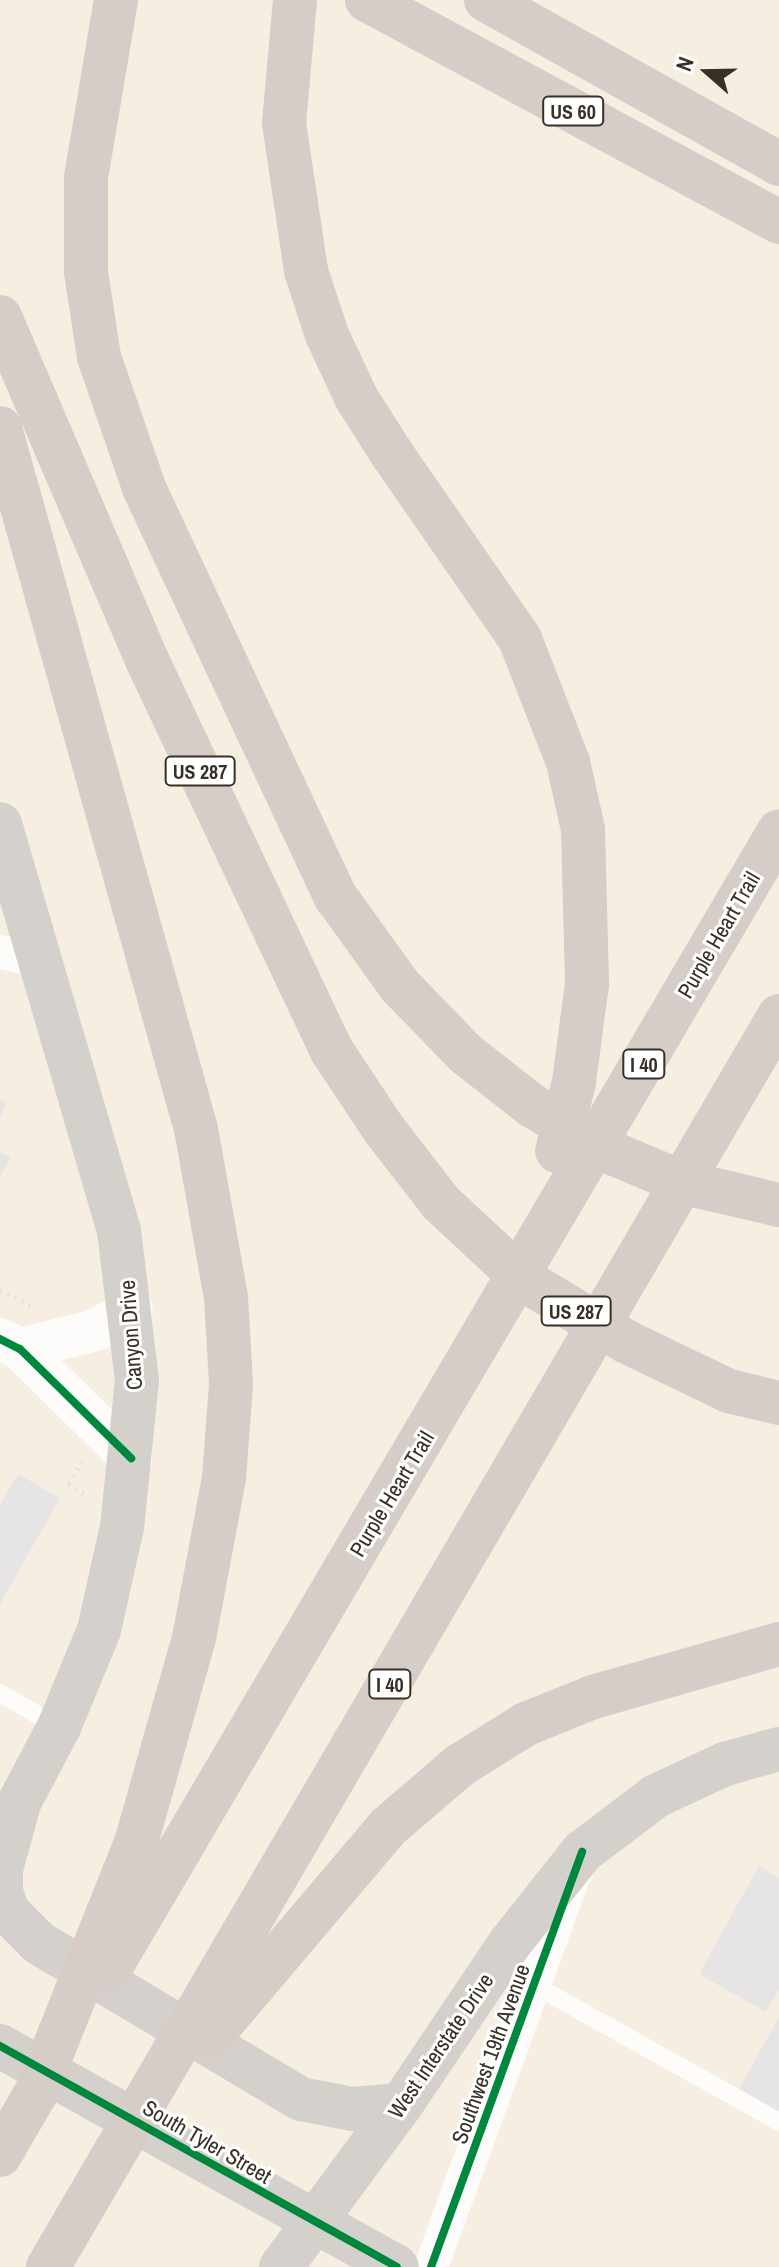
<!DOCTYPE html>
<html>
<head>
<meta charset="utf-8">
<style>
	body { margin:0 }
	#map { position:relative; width:779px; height:2267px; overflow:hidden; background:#f5eee1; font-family:"Archivo Narrow",sans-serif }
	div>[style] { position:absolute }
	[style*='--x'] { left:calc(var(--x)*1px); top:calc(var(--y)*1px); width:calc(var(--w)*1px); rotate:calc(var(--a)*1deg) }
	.building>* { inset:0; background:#e7e4e5 }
	.path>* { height:5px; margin-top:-2.5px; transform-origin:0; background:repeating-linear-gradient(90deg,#e4e1de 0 2px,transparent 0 8px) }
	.service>* { height:18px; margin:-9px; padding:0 9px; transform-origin:9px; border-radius:9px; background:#fefcfa }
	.minor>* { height:34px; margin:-17px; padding:0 17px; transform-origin:17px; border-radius:17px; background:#fefcfa }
	.tertiary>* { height:42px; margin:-21px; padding:0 21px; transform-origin:21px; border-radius:21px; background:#fefcfa }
	.secondary>* { height:44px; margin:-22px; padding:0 22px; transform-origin:22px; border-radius:22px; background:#d4d0cc }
	.motorway>* { height:44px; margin:-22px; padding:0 22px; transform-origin:22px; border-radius:22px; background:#d6cdc8 }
	.cycleway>* { height:8px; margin:-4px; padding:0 4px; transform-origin:4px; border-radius:4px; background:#00873e }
	span { translate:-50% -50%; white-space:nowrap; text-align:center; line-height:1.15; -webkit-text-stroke:6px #fff; paint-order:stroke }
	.shield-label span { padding:2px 6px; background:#fff; border:2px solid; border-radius:6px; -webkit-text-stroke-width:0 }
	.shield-label { font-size:20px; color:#373125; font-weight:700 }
	.street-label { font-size:22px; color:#373125 }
	.north { position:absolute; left:667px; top:32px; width:80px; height:80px; -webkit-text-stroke:6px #fff; paint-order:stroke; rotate:290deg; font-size:22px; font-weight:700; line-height:32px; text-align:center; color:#373125 }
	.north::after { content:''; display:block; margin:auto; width:28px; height:36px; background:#373125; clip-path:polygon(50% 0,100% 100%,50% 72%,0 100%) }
</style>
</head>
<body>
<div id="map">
	<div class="building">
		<i style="clip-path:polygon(0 1099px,7px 1103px,0 1117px)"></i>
		<i style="clip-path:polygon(0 1152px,11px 1158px,0 1177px)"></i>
		<i style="clip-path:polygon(18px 1474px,60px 1498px,0 1604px,0 1505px)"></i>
		<i style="clip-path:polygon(759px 1866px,779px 1878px,779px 1990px,766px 2012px,699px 1974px)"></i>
		<i style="clip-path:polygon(779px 2017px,779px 2114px,738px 2091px)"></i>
	</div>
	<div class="path">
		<i style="--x:0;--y:1290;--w:36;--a:27"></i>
		<i style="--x:82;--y:1461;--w:27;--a:121"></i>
		<i style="--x:68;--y:1484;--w:22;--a:32"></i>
	</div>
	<div class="service">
		<i style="--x:0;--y:1693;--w:68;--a:30"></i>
		<i style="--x:536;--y:1986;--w:278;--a:29.2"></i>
	</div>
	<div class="minor">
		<i style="--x:0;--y:952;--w:41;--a:11.3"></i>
		<i style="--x:431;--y:2267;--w:424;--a:-70"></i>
	</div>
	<div class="tertiary">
		<i style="--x:0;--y:1339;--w:22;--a:27"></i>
		<i style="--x:20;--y:1349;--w:156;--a:44.5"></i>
		<i style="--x:20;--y:1349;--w:75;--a:-13.9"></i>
		<i style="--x:93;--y:1331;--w:44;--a:-28.3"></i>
	</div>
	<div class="secondary">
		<i style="--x:0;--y:824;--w:423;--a:73.7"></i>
		<i style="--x:119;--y:1230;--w:151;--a:83.2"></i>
		<i style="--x:137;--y:1380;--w:148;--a:95.8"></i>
		<i style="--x:122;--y:1527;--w:106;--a:102.6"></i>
		<i style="--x:99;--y:1630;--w:105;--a:112.4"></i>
		<i style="--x:59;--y:1727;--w:127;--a:117.8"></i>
		<i style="--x:17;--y:1811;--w:60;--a:105.4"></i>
		<i style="--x:1;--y:1869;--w:23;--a:90"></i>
		<i style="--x:1;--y:1892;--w:21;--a:71"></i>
		<i style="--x:8;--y:1912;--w:44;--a:45"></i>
		<i style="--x:39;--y:1943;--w:305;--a:30.8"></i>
		<i style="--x:301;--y:2099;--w:53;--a:10.9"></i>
		<i style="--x:353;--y:2109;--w:48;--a:-4.8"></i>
		<i style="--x:0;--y:2046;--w:454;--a:29.1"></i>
		<i style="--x:281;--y:2267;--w:202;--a:-53.5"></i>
		<i style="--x:401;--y:2105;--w:195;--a:-56.1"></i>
		<i style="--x:510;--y:1943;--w:116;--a:-51.6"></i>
		<i style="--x:582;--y:1852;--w:93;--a:-37.1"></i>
		<i style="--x:656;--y:1796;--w:76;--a:-24.9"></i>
		<i style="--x:725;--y:1764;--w:56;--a:-15.5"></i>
	</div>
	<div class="motorway">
		<i style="--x:116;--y:0;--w:180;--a:99.6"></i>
		<i style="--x:86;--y:177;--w:95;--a:90"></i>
		<i style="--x:86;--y:272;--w:86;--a:81.3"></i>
		<i style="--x:99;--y:357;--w:139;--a:71"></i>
		<i style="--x:144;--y:488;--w:452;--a:64.9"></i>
		<i style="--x:336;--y:897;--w:110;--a:54.3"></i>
		<i style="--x:400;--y:986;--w:95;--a:45.9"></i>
		<i style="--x:466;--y:1054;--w:83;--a:38.1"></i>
		<i style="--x:531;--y:1105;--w:94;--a:30.7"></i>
		<i style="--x:612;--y:1153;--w:75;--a:22.8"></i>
		<i style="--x:681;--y:1182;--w:101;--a:13.2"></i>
		<i style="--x:295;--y:0;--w:123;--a:95.1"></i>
		<i style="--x:284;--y:123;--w:150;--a:81.5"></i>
		<i style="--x:306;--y:271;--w:67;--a:71.8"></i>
		<i style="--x:327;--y:335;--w:71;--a:64.9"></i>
		<i style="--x:357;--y:399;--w:65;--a:57.5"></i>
		<i style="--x:392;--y:454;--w:225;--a:55.3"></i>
		<i style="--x:520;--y:639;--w:132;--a:68.7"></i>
		<i style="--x:568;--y:762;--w:69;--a:77.4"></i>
		<i style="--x:583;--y:829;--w:155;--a:88.5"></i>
		<i style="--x:587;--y:984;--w:99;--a:97.6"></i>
		<i style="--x:574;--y:1082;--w:71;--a:103.8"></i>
		<i style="--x:367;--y:0;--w:468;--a:28.3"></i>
		<i style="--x:486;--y:0;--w:336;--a:29.2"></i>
		<i style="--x:0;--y:317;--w:373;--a:66.8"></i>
		<i style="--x:147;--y:660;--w:433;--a:64.7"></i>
		<i style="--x:332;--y:1051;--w:92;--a:56.5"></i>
		<i style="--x:383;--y:1128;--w:95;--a:52.3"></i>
		<i style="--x:441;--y:1203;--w:113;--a:42.9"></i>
		<i style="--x:524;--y:1280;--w:120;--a:31"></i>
		<i style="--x:627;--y:1342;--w:113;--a:25.7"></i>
		<i style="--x:729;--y:1391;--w:51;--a:13.5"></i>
		<i style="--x:0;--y:428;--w:728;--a:74.38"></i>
		<i style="--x:196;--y:1129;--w:171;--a:79.9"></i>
		<i style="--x:226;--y:1297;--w:88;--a:86.7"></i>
		<i style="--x:231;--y:1385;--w:93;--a:94.3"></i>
		<i style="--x:224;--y:1478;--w:163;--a:100.6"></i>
		<i style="--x:194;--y:1638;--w:213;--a:105.8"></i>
		<i style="--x:136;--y:1843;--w:271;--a:111.8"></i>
		<i style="--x:109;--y:1970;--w:1321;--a:-59.53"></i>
		<i style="--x:210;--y:2037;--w:275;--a:-49.7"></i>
		<i style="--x:388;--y:1827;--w:94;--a:-40.7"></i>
		<i style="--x:459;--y:1766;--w:79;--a:-32.1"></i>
		<i style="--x:526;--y:1724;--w:72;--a:-21.9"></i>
		<i style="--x:593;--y:1697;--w:193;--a:-15.9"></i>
		<i style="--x:0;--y:2155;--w:98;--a:-60"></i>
		<i style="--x:48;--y:2267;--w:1449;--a:-59.7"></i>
	</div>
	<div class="cycleway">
		<i style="--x:0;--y:1339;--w:22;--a:27"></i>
		<i style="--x:20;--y:1349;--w:156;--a:44.5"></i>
		<i style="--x:0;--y:2046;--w:454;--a:29.1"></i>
		<i style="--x:431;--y:2267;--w:442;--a:-70"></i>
	</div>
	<div class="shield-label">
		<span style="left:573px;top:111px">US 60</span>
		<span style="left:200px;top:771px">US 287</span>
		<span style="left:644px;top:1064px">I 40</span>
		<span style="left:576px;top:1311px">US 287</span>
		<span style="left:390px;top:1684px">I 40</span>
	</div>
	<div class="street-label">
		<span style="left:719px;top:935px;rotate:-60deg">Purple Heart Trail</span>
		<span style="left:131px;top:1335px;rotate:-94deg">Canyon Drive</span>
		<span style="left:392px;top:1494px;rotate:-59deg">Purple Heart Trail</span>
		<span style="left:441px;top:2046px;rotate:-56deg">West Interstate Drive</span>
		<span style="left:491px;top:2054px;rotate:-70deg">Southwest 19th Avenue</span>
		<span style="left:207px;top:2142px;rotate:30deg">South Tyler Street</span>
	</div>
	<div class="north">N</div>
</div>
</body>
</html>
